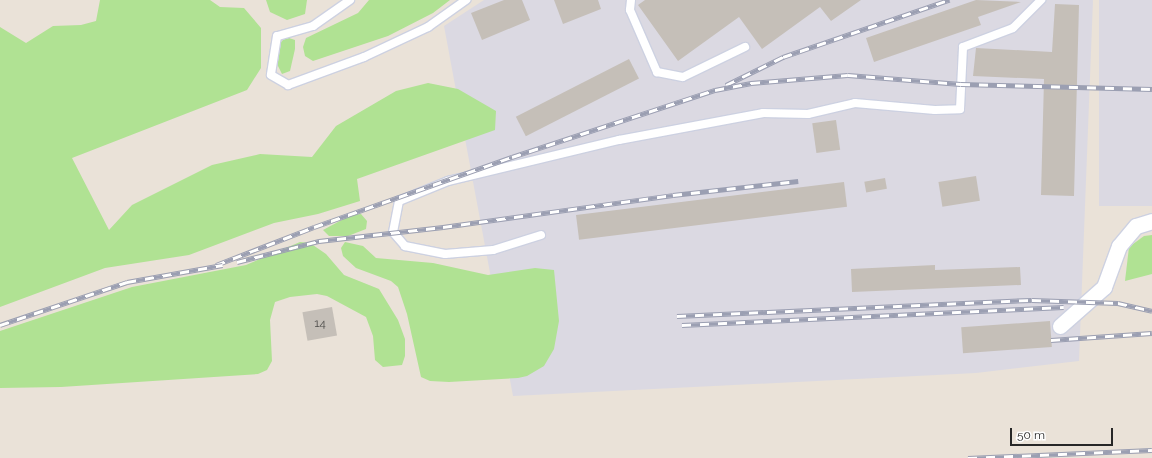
<!DOCTYPE html>
<html>
<head>
<meta charset="utf-8">
<style>
	body { margin:0 }
	#map { position:relative; width:1152px; height:458px; overflow:hidden; background:#eae2d8; font-family:Raleway,sans-serif }
	div>[style] { position:absolute }
	[style*='--x'] { left:calc(var(--x)*1px); top:calc(var(--y)*1px); width:calc(var(--w)*1px); rotate:calc(var(--a)*1deg) }
	.industrial>* { inset:0; background:#dbd9e2; transform-origin:0 0 }
	.green>* { inset:0; background:#b0e293 }
	.building>* { inset:0; background:#c5bfb8; transform-origin:0 0 }
	.roads { filter:drop-shadow(1px 0 #cdd1e1) drop-shadow(-1px 0 #cdd1e1) drop-shadow(0 1px #cdd1e1) drop-shadow(0 -1px #cdd1e1) }
	.service>* { height:8px; margin:-4px; padding:0 4px; transform-origin:4px; border-radius:4px; background:#fff }
	.minor>* { height:15px; margin:-7.5px; padding:0 7.5px; transform-origin:7.5px; border-radius:7.5px; background:#fff }
	.rail>* { height:4.5px; margin-top:-2.25px; transform-origin:0; background:repeating-linear-gradient(90deg,#fff 0 9px,#9b9fb2 0 18px); box-sizing:border-box; border-block:1px solid #9b9fb2 }
	span { translate:-50% -50%; white-space:nowrap; text-align:center; line-height:1.15; -webkit-text-stroke:4px #fff; paint-order:stroke }
	.number-label { font-size:12px; color:#4e4d4b }
	.number-label span { -webkit-text-stroke-width:0 }
	.scale { position:absolute; left:1010px; top:428px; width:103px; height:18px; box-sizing:border-box; border:2px solid #272727; border-top:0; padding-left:5px; font-size:12px; line-height:14px; white-space:nowrap; color:#272727; -webkit-text-stroke:3px #fff; paint-order:stroke }
</style>
</head>
<body>
<div id="map">
	<div class="industrial">
		<i style="clip-path:polygon(484px 0,1093px 0,1079px 361px,976px 373px,513px 396px,444px 26px)"></i>
		<i style="left:1099px;top:0;width:53px;height:206px"></i>
	</div>
	<div class="green">
		<i style="clip-path:polygon(100px 0,210px 0,220px 7px,244px 8px,261px 28px,261px 68px,247px 90px,72px 158px,109px 230px,132px 205px,212px 165px,260px 154px,312px 157px,336px 126px,396px 91px,428px 83px,458px 89px,496px 111px,495px 130px,357px 179px,360px 201px,318px 214px,274px 223px,189px 255px,105px 268px,0 307px,0 27px,26px 43px,53px 26px,81px 25px,96px 21px)"></i>
		<i style="clip-path:polygon(266px 0,307px 0,305px 14px,287px 20px,270px 12px)"></i>
		<i style="clip-path:polygon(369px 0,450px 0,433px 13px,388px 36px,313px 61px,305px 56px,303px 47px,306px 38px,358px 13px)"></i>
		<i style="clip-path:polygon(286px 37px,295px 40px,295px 49px,290px 71px,282px 74px,276px 62px,280px 43px)"></i>
		<i style="clip-path:polygon(361px 214px,367px 221px,366px 229px,348px 236px,329px 236px,323px 230px,351px 215px)"></i>
		<i style="clip-path:polygon(1152px 235px,1152px 274px,1125px 281px,1129px 247px,1144px 236px)"></i>
		<i style="clip-path:polygon(300px 242px,310px 243px,326px 254px,344px 275px,379px 289px,398px 320px,405px 339px,405px 356px,402px 365px,383px 367px,375px 360px,373px 336px,366px 317px,327px 296px,317px 294px,290px 297px,275px 302px,270px 320px,272px 361px,267px 370px,258px 374px,61px 387px,0 388px,0 331px,132px 287px,246px 265px)"></i>
		<i style="clip-path:polygon(345px 242px,363px 246px,376px 258px,433px 263px,488px 275px,535px 268px,554px 270px,559px 321px,554px 349px,544px 366px,527px 376px,518px 378px,449px 382px,430px 381px,421px 377px,407px 314px,398px 287px,391px 281px,356px 268px,343px 256px,341px 248px)"></i>
	</div>
	<div class="building">
		<i style="clip-path:polygon(504px 0,522px 0,530px 20px,482px 40px,471px 13px)"></i>
		<i style="clip-path:polygon(554px 0,598px 0,601px 9px,563px 24px)"></i>
		<i style="clip-path:polygon(645px 0,861px 0,831px 21px,820px 7px,762px 49px,739px 17px,678px 61px,638px 5px)"></i>
		<i style="clip-path:polygon(976px 0,1021px 2px,978px 17px,981px 25px,874px 62px,866px 38px)"></i>
		<i style="clip-path:polygon(1055px 4px,1079px 5px,1074px 196px,1041px 195px,1044px 79px,973px 76px,976px 48px,1052px 52px)"></i>
		<i style="left:629px;top:59px;width:22px;height:127px;rotate:63deg"></i>
		<i style="left:836px;top:120px;width:30px;height:24px;rotate:82deg"></i>
		<i style="left:976px;top:176px;width:25px;height:38px;rotate:81deg"></i>
		<i style="left:885px;top:178px;width:11px;height:21px;rotate:80deg"></i>
		<i style="left:844px;top:182px;width:25px;height:270px;rotate:83deg"></i>
		<i style="clip-path:polygon(935px 265px,935px 270px,1020px 267px,1021px 285px,852px 292px,851px 269px)"></i>
		<i style="left:332px;top:307px;width:29px;height:30px;rotate:80deg"></i>
		<i style="left:1050px;top:321px;width:26px;height:89px;rotate:86deg"></i>
	</div>
	<div class="roads">
		<div class="service">
			<i style="--x:350;--y:0;--w:45;--a:144.9"></i>
			<i style="--x:313;--y:26;--w:37;--a:164"></i>
			<i style="--x:277;--y:36;--w:39;--a:99"></i>
			<i style="--x:271;--y:75;--w:20;--a:30"></i>
			<i style="--x:288;--y:85;--w:81;--a:-20.2"></i>
			<i style="--x:364;--y:57;--w:71;--a:-25.1"></i>
			<i style="--x:428;--y:27;--w:47;--a:-35.4"></i>
			<i style="--x:631;--y:0;--w:10;--a:96"></i>
			<i style="--x:630;--y:10;--w:68;--a:66.5"></i>
			<i style="--x:657;--y:72;--w:26;--a:11"></i>
			<i style="--x:683;--y:77;--w:69;--a:-25.8"></i>
			<i style="--x:541;--y:235;--w:50;--a:162.6"></i>
			<i style="--x:493;--y:250;--w:48;--a:175.2"></i>
			<i style="--x:445;--y:254;--w:41;--a:-168.7"></i>
			<i style="--x:405;--y:246;--w:18;--a:-131"></i>
			<i style="--x:393;--y:232;--w:32;--a:-79"></i>
			<i style="--x:399;--y:201;--w:53;--a:-22.2"></i>
			<i style="--x:448;--y:181;--w:176;--a:-13.5"></i>
			<i style="--x:619;--y:140;--w:147;--a:-10.6"></i>
			<i style="--x:763;--y:113;--w:45;--a:1.3"></i>
			<i style="--x:808;--y:114;--w:48;--a:-13.2"></i>
			<i style="--x:855;--y:103;--w:80;--a:5"></i>
			<i style="--x:935;--y:110;--w:25;--a:-2"></i>
			<i style="--x:960;--y:109;--w:62;--a:-87.2"></i>
			<i style="--x:963;--y:47;--w:53;--a:-20.8"></i>
			<i style="--x:1013;--y:28;--w:40;--a:-45"></i>
		</div>
		<div class="minor">
			<i style="--x:1060;--y:326;--w:59;--a:-41.6"></i>
			<i style="--x:1104;--y:287;--w:44;--a:-69.9"></i>
			<i style="--x:1119;--y:246;--w:26;--a:-50"></i>
			<i style="--x:1136;--y:226;--w:17;--a:-17"></i>
		</div>
	</div>
	<div class="rail">
		<i style="--x:726;--y:85;--w:64;--a:-26.2"></i>
		<i style="--x:783;--y:57;--w:176;--a:-19"></i>
		<i style="--x:237;--y:262;--w:85;--a:-14.4"></i>
		<i style="--x:319;--y:241;--w:125;--a:-6.4"></i>
		<i style="--x:443;--y:227;--w:232;--a:-7.9"></i>
		<i style="--x:673;--y:195;--w:126;--a:-6.4"></i>
		<i style="--x:216;--y:265;--w:105;--a:-21.2"></i>
		<i style="--x:314;--y:227;--w:210;--a:-19.5"></i>
		<i style="--x:512;--y:157;--w:214;--a:-18.3"></i>
		<i style="--x:715;--y:90;--w:37;--a:-11"></i>
		<i style="--x:751;--y:83;--w:97;--a:-4.7"></i>
		<i style="--x:848;--y:75;--w:113;--a:4.6"></i>
		<i style="--x:961;--y:84;--w:191;--a:1.5"></i>
		<i style="--x:677;--y:316;--w:355;--a:-2.6"></i>
		<i style="--x:1032;--y:300;--w:86;--a:2"></i>
		<i style="--x:1118;--y:303;--w:35;--a:13"></i>
		<i style="--x:0;--y:325;--w:134;--a:-18.7"></i>
		<i style="--x:127;--y:282;--w:97;--a:-10.1"></i>
		<i style="--x:682;--y:325;--w:382;--a:-2.7"></i>
		<i style="--x:1051;--y:340;--w:101;--a:-4"></i>
		<i style="--x:968;--y:458;--w:184;--a:-2.5"></i>
	</div>
	<div class="number-label">
		<span style="left:320px;top:324px">14</span>
	</div>
	<div class="scale">50 m</div>
</div>
</body>
</html>
